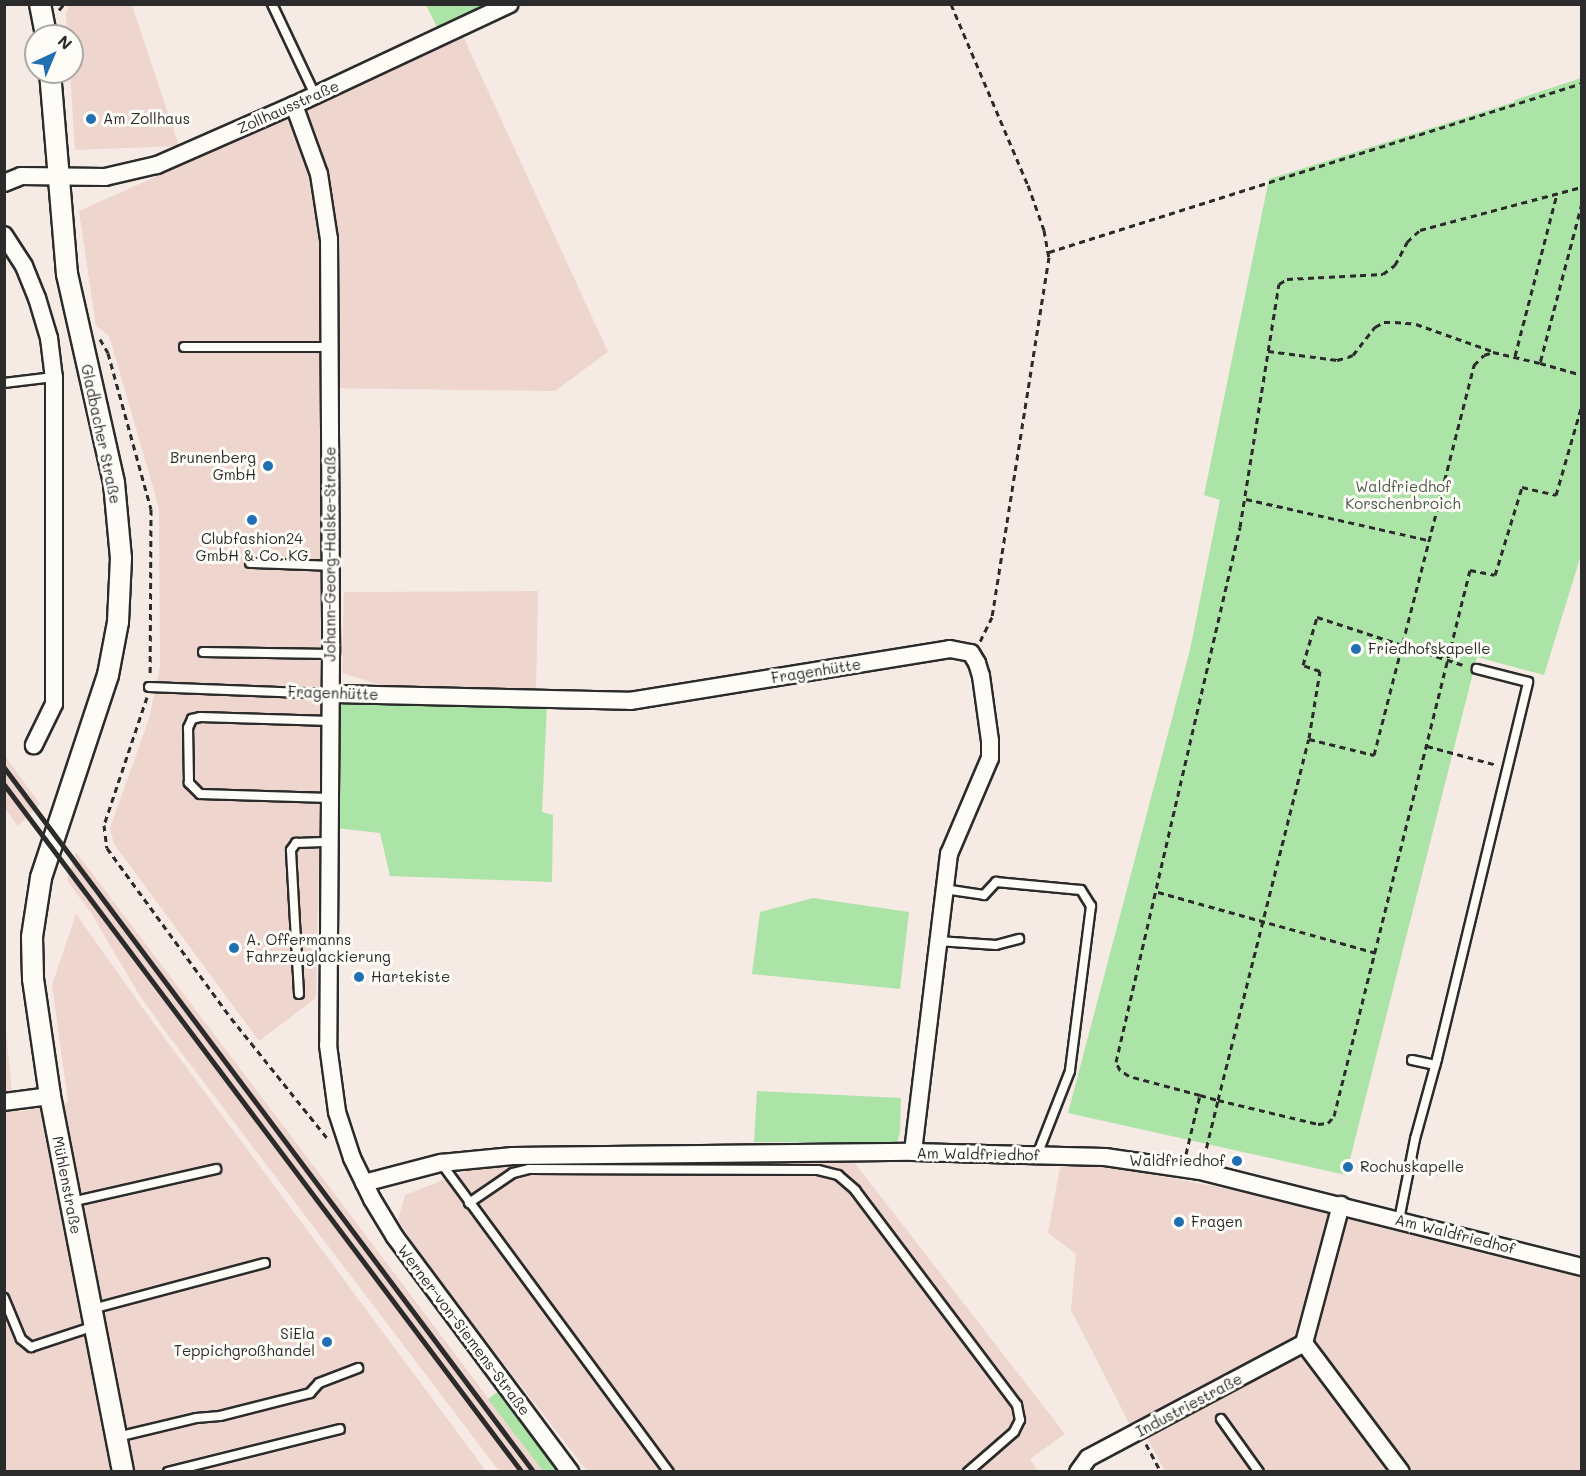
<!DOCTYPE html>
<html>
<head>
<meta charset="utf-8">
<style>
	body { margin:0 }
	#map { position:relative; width:1586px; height:1476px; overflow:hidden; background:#f6eae4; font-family:Mali,sans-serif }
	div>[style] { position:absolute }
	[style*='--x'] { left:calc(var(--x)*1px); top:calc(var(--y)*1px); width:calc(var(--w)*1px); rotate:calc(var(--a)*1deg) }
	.built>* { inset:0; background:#eed5cd }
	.green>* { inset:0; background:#ace3a7 }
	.path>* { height:3px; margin-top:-1.5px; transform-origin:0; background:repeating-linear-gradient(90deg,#2b2b2b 0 6px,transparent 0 10.5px) }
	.roads { filter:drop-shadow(2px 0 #2b2b2b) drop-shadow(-2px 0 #2b2b2b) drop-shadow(0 2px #2b2b2b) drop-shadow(0 -2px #2b2b2b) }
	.service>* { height:8px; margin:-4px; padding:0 4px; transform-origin:4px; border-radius:4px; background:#fdfcf7 }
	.minor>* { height:16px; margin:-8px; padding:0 8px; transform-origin:8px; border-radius:8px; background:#fdfcf7 }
	.tertiary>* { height:20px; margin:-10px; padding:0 10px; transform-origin:10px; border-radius:10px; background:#fdfcf7 }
	.rail>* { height:4.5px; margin:-2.25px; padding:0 2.25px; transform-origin:2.25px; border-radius:2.25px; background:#2b2b2b }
	.dots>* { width:16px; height:16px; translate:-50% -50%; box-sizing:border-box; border:3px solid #fdfcf7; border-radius:50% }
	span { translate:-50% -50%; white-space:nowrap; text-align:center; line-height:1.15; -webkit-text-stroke:6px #fdfcf7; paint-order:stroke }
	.street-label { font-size:15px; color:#2b2b2b }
	.poi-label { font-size:15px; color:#2b2b2b }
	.left { translate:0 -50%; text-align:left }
	.right { translate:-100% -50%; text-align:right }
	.park-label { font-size:15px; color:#4b594a }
	.frame { position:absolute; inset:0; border:6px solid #2b2b2b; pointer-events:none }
	.north { position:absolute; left:24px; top:24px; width:60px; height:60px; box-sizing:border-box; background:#fdfcf7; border:2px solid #a9a8a5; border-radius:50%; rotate:44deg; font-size:16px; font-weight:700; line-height:24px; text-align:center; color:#2b2b2b }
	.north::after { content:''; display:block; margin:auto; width:21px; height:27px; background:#1f6fb2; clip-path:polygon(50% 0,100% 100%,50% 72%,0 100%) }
</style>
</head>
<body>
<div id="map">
	<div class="built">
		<i style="clip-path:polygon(69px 5px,132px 5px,179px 146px,75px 150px,70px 72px,72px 72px,72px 36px,67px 36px,66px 15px)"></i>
		<i style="clip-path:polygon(461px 32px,608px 352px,555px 391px,323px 388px,324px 618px,316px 998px,259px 1041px,114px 844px,110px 828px,149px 719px,160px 666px,159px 508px,111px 342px,108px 335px,96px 326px,79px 211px,258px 131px)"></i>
		<i style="clip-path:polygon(538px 591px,536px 690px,393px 689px,342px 673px,344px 592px)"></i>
		<i style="clip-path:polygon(5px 756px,40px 804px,18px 826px,5px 808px)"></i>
		<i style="clip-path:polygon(76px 852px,297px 1144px,543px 1471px,499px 1471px,168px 1035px,138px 993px,93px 916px,67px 880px)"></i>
		<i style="clip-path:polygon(76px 914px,149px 1017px,486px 1471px,5px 1471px,4px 1013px,12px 1092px,18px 1112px,68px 1102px,52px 985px)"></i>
		<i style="clip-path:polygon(522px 1156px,854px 1162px,1065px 1434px,1030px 1459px,1038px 1471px,587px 1471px,422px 1258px,398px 1220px,405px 1195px,471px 1169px)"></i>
		<i style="clip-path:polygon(1097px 1164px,1354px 1213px,1581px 1272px,1581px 1471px,1165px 1471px,1139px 1423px,1131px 1427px,1071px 1310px,1076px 1254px,1048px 1233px,1060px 1167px)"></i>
	</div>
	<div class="green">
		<i style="clip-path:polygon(426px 5px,487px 5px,437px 27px)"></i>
		<i style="clip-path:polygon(1581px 78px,1581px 555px,1544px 675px,1477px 657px,1346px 1175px,1068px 1113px,1190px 650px,1220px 500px,1204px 495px,1269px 179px,1514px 102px,1515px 100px)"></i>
		<i style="clip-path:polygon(346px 698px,547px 705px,542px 812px,553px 815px,552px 882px,390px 876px,380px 833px,336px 828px,337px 712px)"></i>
		<i style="clip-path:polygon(813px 898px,909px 912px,900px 989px,752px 974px,760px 912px)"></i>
		<i style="clip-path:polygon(757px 1091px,901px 1098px,900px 1132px,897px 1143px,754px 1142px)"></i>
		<i style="clip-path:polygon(500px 1390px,561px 1471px,543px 1471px,488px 1399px)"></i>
	</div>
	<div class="path">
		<i style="--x:951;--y:4;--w:197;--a:67"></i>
		<i style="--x:1028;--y:185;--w:48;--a:70.4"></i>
		<i style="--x:1044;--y:230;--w:27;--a:80"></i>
		<i style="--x:1049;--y:257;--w:364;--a:99"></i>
		<i style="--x:992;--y:617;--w:28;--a:116"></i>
		<i style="--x:59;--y:10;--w:8;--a:-50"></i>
		<i style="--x:34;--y:48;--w:14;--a:82"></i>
		<i style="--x:1582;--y:203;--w:165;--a:104.7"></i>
		<i style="--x:1540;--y:363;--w:44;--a:15.9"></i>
		<i style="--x:1049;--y:252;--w:559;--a:-17.59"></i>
		<i style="--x:100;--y:339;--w:16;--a:60"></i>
		<i style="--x:108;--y:353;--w:162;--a:74.6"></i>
		<i style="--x:151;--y:509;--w:166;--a:90.3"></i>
		<i style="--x:1268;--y:351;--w:70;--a:7.4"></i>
		<i style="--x:1337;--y:360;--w:11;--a:-15"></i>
		<i style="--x:1348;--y:357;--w:5;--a:-22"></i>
		<i style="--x:1353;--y:355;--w:36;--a:-52"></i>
		<i style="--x:1375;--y:327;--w:10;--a:-29"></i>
		<i style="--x:1384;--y:322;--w:11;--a:0"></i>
		<i style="--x:1395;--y:322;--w:21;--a:5"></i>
		<i style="--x:1416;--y:324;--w:81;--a:19.6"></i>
		<i style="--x:1515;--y:356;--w:167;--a:-75.5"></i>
		<i style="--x:1246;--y:499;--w:187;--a:12.7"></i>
		<i style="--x:147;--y:697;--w:135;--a:108.6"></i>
		<i style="--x:104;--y:825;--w:23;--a:83"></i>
		<i style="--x:107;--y:848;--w:210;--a:53.9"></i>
		<i style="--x:231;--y:1018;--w:155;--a:51.3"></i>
		<i style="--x:1309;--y:738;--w:68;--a:-80.7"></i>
		<i style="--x:1320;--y:671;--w:18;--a:-161"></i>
		<i style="--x:1303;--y:665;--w:50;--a:-73.7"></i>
		<i style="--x:1317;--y:617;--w:157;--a:18.2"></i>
		<i style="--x:1427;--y:746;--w:73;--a:15.2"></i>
		<i style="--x:1158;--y:892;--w:226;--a:15.6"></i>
		<i style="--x:1200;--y:1095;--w:73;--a:-165"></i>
		<i style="--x:1129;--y:1076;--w:11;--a:-146"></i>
		<i style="--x:1120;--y:1070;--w:9;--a:-117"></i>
		<i style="--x:1116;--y:1062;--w:549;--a:-76.95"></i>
		<i style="--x:1240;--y:527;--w:246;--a:-80.9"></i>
		<i style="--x:1279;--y:284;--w:9;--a:-32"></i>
		<i style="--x:1287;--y:279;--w:96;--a:-3"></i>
		<i style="--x:1383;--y:274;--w:15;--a:-37"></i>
		<i style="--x:1395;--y:265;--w:26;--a:-62"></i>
		<i style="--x:1407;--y:242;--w:18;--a:-43"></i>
		<i style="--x:1420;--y:230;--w:168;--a:-14.9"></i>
		<i style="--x:1186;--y:1154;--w:61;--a:-76.7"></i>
		<i style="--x:1200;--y:1095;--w:19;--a:16"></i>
		<i style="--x:1218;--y:1100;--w:372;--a:-75.9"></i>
		<i style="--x:1309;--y:739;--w:67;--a:13.8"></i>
		<i style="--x:1374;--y:755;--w:403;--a:-75.6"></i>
		<i style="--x:1474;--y:365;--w:14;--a:-45"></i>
		<i style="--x:1484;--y:355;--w:9;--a:-18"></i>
		<i style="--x:1493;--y:352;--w:48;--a:13.2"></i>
		<i style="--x:1204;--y:1158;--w:60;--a:-76.4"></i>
		<i style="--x:1218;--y:1100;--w:103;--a:13.5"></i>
		<i style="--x:1318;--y:1124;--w:10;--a:-6"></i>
		<i style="--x:1328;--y:1123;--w:9;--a:-49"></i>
		<i style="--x:1334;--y:1116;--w:563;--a:-76.01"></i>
		<i style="--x:1470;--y:570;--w:25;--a:11"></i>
		<i style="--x:1495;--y:575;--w:92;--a:-72.9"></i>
		<i style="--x:1522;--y:487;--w:35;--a:13"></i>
		<i style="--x:1556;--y:495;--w:94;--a:-73.9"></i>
		<i style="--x:1146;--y:1444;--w:32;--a:62"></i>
	</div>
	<div class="roads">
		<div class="service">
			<i style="--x:272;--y:4;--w:101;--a:64.7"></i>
			<i style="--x:184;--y:347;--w:145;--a:0"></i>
			<i style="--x:4;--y:383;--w:50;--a:-6.8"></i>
			<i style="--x:250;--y:563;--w:81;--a:2.1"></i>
			<i style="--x:203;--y:652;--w:128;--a:0.9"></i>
			<i style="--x:149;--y:687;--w:182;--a:2.2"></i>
			<i style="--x:330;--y:798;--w:130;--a:-178.2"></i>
			<i style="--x:200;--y:794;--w:16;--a:-135"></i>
			<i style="--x:189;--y:783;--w:55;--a:-91"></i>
			<i style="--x:188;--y:728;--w:10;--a:-66"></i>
			<i style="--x:192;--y:719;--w:8;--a:-14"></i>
			<i style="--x:200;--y:717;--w:131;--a:1.7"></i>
			<i style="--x:944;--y:889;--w:40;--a:8.5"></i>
			<i style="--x:984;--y:895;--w:18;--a:-47"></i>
			<i style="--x:996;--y:882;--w:85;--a:5.4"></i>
			<i style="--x:1081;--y:890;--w:19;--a:58"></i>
			<i style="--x:1091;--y:906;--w:166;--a:97.3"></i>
			<i style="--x:1070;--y:1071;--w:90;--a:111.4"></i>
			<i style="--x:938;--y:941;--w:58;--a:3.9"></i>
			<i style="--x:996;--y:945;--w:24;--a:-15"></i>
			<i style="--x:299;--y:994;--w:144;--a:-93.2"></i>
			<i style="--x:291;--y:850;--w:9;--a:-54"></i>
			<i style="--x:296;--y:843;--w:34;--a:-2"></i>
			<i style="--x:1412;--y:1060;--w:24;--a:12"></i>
			<i style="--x:441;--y:1163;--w:384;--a:53.6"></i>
			<i style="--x:71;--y:1202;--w:149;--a:-12.8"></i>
			<i style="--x:469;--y:1203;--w:53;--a:-34.3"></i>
			<i style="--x:513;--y:1173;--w:16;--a:-14"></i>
			<i style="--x:529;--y:1169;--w:289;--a:0.2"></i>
			<i style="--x:818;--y:1170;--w:21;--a:14"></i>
			<i style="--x:838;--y:1175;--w:23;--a:41"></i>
			<i style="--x:855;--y:1190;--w:269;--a:53"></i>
			<i style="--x:1017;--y:1405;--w:15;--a:79"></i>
			<i style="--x:1020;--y:1420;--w:13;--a:117"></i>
			<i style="--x:1014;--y:1432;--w:61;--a:139"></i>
			<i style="--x:1399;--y:1220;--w:83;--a:-78.8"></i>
			<i style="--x:1415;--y:1139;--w:83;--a:-74.6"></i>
			<i style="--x:1437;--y:1059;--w:388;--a:-76.4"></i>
			<i style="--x:1528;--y:682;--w:53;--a:-165.7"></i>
			<i style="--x:4;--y:1298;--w:44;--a:67.5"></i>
			<i style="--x:21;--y:1339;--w:13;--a:39"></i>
			<i style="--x:31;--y:1347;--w:67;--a:-18.2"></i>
			<i style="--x:92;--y:1309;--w:179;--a:-14.9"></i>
			<i style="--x:1221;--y:1419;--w:65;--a:54.4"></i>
			<i style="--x:117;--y:1437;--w:81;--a:-13.5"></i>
			<i style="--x:196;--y:1418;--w:24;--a:-5"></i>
			<i style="--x:220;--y:1416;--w:93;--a:-14.3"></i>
			<i style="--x:310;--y:1393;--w:13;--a:-48"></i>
			<i style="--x:319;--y:1383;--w:42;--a:-21"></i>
			<i style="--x:168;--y:1472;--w:177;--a:-14"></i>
		</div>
		<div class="minor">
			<i style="--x:294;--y:105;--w:73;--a:70.1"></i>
			<i style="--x:319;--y:174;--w:66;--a:81.3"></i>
			<i style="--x:329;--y:239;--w:415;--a:89.7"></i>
			<i style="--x:331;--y:654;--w:391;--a:90.4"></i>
			<i style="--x:328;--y:1045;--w:68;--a:82.3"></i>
			<i style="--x:337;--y:1112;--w:48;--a:71.9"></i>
			<i style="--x:352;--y:1158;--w:46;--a:64"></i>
			<i style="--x:372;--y:1199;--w:44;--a:58.8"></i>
			<i style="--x:395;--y:1237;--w:293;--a:53.3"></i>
			<i style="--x:4;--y:183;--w:18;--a:-22"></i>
			<i style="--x:21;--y:176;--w:84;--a:0.7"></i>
			<i style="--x:105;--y:177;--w:53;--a:-13"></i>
			<i style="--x:157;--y:165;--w:150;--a:-23.7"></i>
			<i style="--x:294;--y:105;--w:238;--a:-25.1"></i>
			<i style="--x:4;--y:235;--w:37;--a:57"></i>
			<i style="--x:24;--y:266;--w:35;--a:68"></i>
			<i style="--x:37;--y:298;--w:42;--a:73.3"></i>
			<i style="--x:49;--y:338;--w:39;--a:83"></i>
			<i style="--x:54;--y:377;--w:327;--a:90"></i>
			<i style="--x:54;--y:704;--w:46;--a:116"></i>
			<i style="--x:331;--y:694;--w:299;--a:1.3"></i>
			<i style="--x:630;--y:701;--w:324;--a:-9.2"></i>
			<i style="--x:950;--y:649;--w:21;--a:11"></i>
			<i style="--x:971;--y:653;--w:12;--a:59"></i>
			<i style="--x:977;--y:663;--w:14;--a:73"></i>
			<i style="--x:981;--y:676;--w:66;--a:82.1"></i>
			<i style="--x:990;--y:741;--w:17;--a:90"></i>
			<i style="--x:990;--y:758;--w:104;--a:113.1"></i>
			<i style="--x:949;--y:854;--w:300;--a:96.9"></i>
			<i style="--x:4;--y:1102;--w:46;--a:-7.4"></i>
			<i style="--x:364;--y:1183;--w:80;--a:-14.6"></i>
			<i style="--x:441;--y:1163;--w:72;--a:-5.6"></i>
			<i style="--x:513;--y:1156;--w:400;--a:-0.6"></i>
			<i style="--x:913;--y:1152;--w:192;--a:1.5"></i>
			<i style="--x:1105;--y:1157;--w:96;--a:8.4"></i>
			<i style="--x:1200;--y:1171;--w:394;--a:14.1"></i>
			<i style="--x:1304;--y:1343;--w:161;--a:53.1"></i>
			<i style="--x:1078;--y:1472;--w:17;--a:-54"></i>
			<i style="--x:1088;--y:1458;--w:245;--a:-28"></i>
			<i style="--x:1304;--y:1343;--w:143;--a:-75"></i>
		</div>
		<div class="tertiary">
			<i style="--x:40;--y:4;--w:33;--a:79"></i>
			<i style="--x:50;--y:72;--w:203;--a:85.2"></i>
			<i style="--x:67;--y:274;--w:214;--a:77.3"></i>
			<i style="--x:114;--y:483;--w:75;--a:84.7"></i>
			<i style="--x:121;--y:558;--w:64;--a:92.7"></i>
			<i style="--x:118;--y:622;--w:54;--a:100.7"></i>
			<i style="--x:108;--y:675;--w:214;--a:108.3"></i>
			<i style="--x:41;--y:878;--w:60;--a:98.7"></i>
			<i style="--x:32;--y:937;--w:42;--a:88.6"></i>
			<i style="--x:33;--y:979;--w:118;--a:81.7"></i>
			<i style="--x:50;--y:1096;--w:383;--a:79"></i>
		</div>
	</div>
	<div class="rail">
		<i style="--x:4;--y:767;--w:882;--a:53.07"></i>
		<i style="--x:4;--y:784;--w:861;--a:53.02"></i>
	</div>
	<div class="dots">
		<i style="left:91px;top:119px;background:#1f6fb2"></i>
		<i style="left:268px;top:466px;background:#1f6fb2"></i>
		<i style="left:252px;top:520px;background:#1f6fb2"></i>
		<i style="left:1356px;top:649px;background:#1f6fb2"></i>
		<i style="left:234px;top:948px;background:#1f6fb2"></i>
		<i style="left:359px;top:977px;background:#1f6fb2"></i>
		<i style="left:1237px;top:1161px;background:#1f6fb2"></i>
		<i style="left:1348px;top:1167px;background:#1f6fb2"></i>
		<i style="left:1179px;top:1222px;background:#1f6fb2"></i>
		<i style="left:327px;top:1342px;background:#1f6fb2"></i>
	</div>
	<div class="street-label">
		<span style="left:288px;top:107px;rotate:-24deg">Zollhausstraße</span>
		<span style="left:101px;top:434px;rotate:78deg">Gladbacher Straße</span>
		<span style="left:330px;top:554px;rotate:-90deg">Johann-Georg-Halske-Straße</span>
		<span style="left:816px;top:671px;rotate:-9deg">Fragenhütte</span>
		<span style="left:333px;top:693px;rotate:2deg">Fragenhütte</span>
		<span style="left:978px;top:1154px;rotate:1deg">Am Waldfriedhof</span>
		<span style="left:67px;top:1185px;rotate:79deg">Mühlenstraße</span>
		<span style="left:1455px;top:1234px;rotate:14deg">Am Waldfriedhof</span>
		<span style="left:464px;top:1330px;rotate:53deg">Werner-von-Siemens-Straße</span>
		<span style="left:1189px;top:1405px;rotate:-28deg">Industriestraße</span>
	</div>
	<div class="poi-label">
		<span class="left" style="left:103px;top:119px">Am Zollhaus</span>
		<span class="right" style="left:256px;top:466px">Brunenberg<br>GmbH</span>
		<span style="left:252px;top:547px">Clubfashion24<br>GmbH &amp; Co. KG</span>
		<span class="left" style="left:1368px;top:649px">Friedhofskapelle</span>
		<span class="left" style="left:246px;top:948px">A. Offermanns<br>Fahrzeuglackierung</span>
		<span class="left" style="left:371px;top:977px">Hartekiste</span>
		<span class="right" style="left:1225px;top:1161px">Waldfriedhof</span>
		<span class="left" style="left:1360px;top:1167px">Rochuskapelle</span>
		<span class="left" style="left:1191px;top:1222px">Fragen</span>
		<span class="right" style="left:315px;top:1342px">SiEla<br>Teppichgroßhandel</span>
	</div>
	<div class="park-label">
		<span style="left:1403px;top:495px">Waldfriedhof<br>Korschenbroich</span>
	</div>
	<div class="frame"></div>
	<div class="north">N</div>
</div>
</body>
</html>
